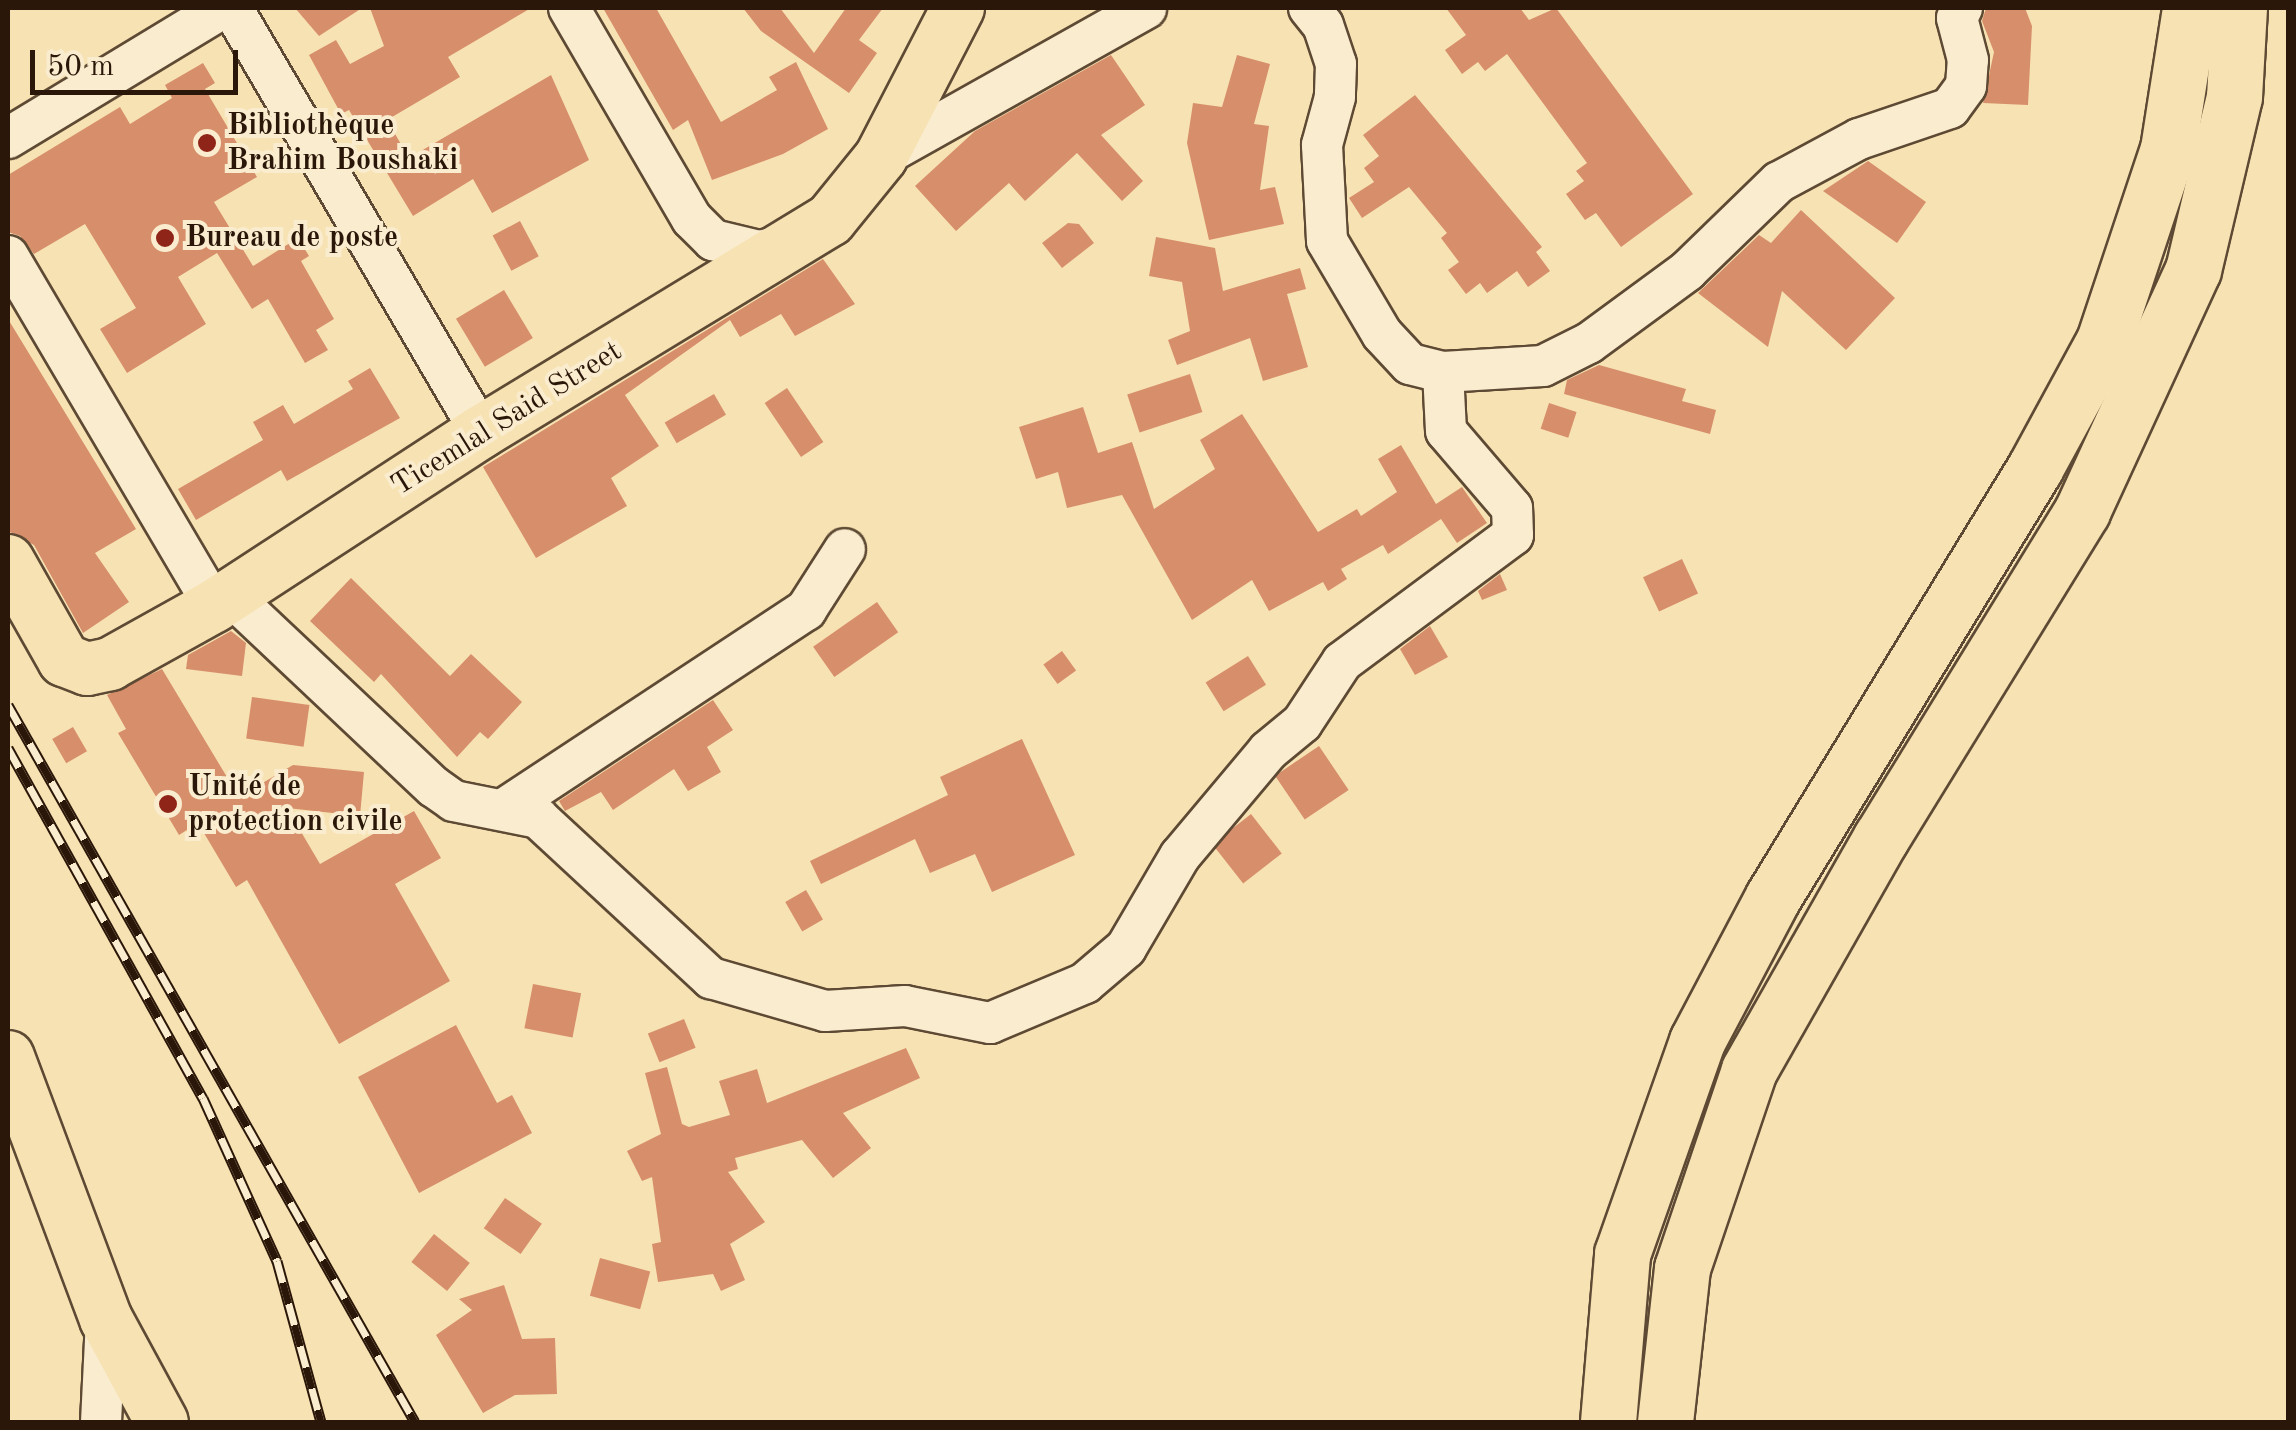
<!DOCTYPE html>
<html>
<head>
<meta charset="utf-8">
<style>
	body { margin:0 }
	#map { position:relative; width:2296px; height:1430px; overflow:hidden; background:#f7e2b3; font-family:"Old Standard TT",serif }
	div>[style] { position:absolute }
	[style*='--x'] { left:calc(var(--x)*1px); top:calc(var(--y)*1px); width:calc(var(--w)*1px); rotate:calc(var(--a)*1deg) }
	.building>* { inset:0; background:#d78f6b; transform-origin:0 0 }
	.roads { filter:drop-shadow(2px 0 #5e4a34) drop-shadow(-2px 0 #5e4a34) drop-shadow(0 2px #5e4a34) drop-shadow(0 -2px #5e4a34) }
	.minor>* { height:40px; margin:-20px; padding:0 20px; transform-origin:20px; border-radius:20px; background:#faecce }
	.major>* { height:52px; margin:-26px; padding:0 26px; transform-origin:26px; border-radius:26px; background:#f7e2b3 }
	.highway>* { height:55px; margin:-27.5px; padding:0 27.5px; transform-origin:27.5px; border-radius:27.5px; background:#f7e2b3 }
	.rail>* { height:11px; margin-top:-5.5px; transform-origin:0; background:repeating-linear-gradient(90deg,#faecce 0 22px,#2b1709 0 44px); box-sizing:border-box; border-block:2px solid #2b1709 }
	.dots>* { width:28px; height:28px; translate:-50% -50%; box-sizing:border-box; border:5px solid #faecce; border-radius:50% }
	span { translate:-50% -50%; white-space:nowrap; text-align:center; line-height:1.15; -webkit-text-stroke:8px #faecce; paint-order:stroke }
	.poi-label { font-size:30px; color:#2b1709; font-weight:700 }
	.left { translate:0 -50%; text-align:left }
	.street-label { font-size:30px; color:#2b1709 }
	.frame { position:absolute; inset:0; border:10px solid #2b1709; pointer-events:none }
	.scale { position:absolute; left:30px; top:50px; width:208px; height:45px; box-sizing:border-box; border:5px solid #2b1709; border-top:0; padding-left:12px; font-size:30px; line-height:35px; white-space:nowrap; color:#2b1709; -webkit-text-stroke:8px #faecce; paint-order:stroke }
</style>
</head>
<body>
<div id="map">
	<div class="building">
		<i style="clip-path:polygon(295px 8px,362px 8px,319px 36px)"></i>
		<i style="clip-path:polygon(370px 8px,531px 8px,448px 57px,460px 77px,387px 120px,409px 158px,551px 75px,589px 160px,492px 213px,473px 179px,413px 216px,349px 110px,341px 114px,309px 55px,336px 40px,350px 64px,384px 46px)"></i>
		<i style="clip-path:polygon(603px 8px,656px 8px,721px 122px,777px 90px,769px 77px,796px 62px,828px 129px,783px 154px,712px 180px,688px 120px,673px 130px)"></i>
		<i style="clip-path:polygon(743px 8px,780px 8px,814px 53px,846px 8px,883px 8px,859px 40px,877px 53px,849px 93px,761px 31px)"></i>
		<i style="clip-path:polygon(1446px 8px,1520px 8px,1529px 20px,1556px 8px,1693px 194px,1621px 247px,1596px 213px,1585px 220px,1566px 194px,1584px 181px,1576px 171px,1587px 163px,1507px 54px,1485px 71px,1478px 62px,1462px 74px,1445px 50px,1466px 35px)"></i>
		<i style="clip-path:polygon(1986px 8px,2025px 8px,2032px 26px,2028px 105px,1983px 103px,1994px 52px,1982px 21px)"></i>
		<i style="clip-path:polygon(1111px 55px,1145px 105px,1101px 135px,1143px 181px,1122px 201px,1077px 153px,1025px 201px,1009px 183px,956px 231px,915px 186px,975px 131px)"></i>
		<i style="clip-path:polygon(1237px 55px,1270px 64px,1254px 124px,1269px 126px,1260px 190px,1275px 187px,1284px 224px,1209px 240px,1187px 143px,1193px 103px,1222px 107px)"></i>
		<i style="clip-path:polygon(203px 63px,215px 83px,205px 89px,257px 177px,214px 202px,253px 266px,298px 238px,309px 256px,301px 261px,334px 319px,316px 330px,328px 350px,305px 363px,268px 299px,252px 309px,217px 253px,178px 277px,206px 324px,127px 373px,100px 329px,136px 308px,85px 224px,34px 254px,20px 236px,8px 232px,8px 175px,120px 107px,130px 124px,172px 98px,165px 85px)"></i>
		<i style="clip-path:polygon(1415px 95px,1542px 247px,1536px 252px,1550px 271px,1528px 287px,1517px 271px,1487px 293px,1480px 283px,1466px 294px,1448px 270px,1459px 262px,1441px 238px,1447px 233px,1409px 187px,1362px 218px,1349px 198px,1374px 182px,1364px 168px,1379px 156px,1363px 135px)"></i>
		<i style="clip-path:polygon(1868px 161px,1926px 202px,1897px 243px,1823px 191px)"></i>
		<i style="clip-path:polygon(1801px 210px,1895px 298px,1846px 350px,1782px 291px,1768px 347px,1698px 293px,1759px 235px,1771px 243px)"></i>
		<i style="left:520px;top:221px;width:40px;height:31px;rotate:62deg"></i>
		<i style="clip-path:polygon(1068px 223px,1079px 224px,1094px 243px,1062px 268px,1042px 243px)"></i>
		<i style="clip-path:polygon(1156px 237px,1215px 248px,1223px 291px,1300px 268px,1306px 289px,1287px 294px,1308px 367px,1263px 381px,1250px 338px,1177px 365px,1168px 340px,1190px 331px,1182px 282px,1149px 276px)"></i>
		<i style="clip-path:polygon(823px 259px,855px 304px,795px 336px,781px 314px,740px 337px,730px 320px,625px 395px,659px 446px,611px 478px,627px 506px,536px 558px,483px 467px)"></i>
		<i style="left:504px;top:290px;width:56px;height:56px;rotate:59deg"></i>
		<i style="clip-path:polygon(8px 319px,136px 529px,95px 553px,129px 602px,83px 633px,34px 545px,8px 531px)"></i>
		<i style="clip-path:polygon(1599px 365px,1686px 389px,1682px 401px,1716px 410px,1710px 434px,1564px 394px,1567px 380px)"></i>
		<i style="clip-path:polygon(370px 368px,400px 418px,287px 481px,281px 470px,196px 520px,178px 489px,263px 440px,253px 422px,283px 405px,294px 424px,353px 389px,348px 381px)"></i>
		<i style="left:1190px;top:374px;width:40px;height:66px;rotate:72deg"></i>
		<i style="left:787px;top:388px;width:65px;height:27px;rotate:56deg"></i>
		<i style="left:714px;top:394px;width:24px;height:57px;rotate:60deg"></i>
		<i style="left:1549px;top:403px;width:29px;height:27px;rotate:18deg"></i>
		<i style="clip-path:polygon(1083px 407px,1098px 453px,1132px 442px,1154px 509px,1215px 469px,1200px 440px,1242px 414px,1318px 532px,1357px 509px,1361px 516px,1397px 492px,1378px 459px,1401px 445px,1436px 504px,1462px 487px,1487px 523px,1457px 543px,1441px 519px,1388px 554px,1383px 545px,1341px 569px,1347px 579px,1328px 591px,1323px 582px,1269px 611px,1252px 580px,1192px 620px,1122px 495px,1067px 508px,1058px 472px,1036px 479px,1019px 427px)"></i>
		<i style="left:1682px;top:559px;width:38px;height:43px;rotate:65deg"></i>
		<i style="clip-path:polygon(1500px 574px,1507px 590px,1482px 600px,1478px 591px)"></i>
		<i style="clip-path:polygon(351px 578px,450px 676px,471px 654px,522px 702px,488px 739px,480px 732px,457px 757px,381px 674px,374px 682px,310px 621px)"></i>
		<i style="left:877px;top:602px;width:37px;height:78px;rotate:55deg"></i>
		<i style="clip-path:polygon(1430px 626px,1448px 657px,1415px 675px,1400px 649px)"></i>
		<i style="clip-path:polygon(231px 631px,246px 643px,242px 676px,186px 669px,188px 655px)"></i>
		<i style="left:1062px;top:651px;width:24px;height:23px;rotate:54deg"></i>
		<i style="left:1248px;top:656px;width:34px;height:50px;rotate:58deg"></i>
		<i style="clip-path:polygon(162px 669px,239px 797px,293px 765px,364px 772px,360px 816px,287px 808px,320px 864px,414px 811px,441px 858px,395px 884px,450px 981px,339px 1044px,247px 880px,236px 887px,198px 823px,179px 835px,118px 733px,126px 729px,107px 695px)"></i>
		<i style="left:252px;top:697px;width:58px;height:42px;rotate:8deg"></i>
		<i style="clip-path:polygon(713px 700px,733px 730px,707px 747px,721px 772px,688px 791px,674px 769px,613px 810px,601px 792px,565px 811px,559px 801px)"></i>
		<i style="left:73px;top:727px;width:28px;height:24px;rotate:60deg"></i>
		<i style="clip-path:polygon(1022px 739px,1075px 855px,992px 892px,975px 854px,930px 873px,915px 839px,821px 884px,810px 861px,948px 795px,940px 777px)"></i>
		<i style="left:1319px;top:746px;width:53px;height:53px;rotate:56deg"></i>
		<i style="left:1251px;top:814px;width:50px;height:49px;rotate:52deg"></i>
		<i style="left:806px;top:890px;width:34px;height:24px;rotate:60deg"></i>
		<i style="left:533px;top:984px;width:49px;height:45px;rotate:11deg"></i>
		<i style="left:684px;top:1019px;width:31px;height:39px;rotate:68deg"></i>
		<i style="clip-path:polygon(456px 1025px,497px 1103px,512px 1095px,532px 1133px,419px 1193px,358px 1077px)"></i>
		<i style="clip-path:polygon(906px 1048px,920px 1078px,843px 1113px,871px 1148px,833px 1178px,802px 1140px,735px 1158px,738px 1169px,728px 1172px,765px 1222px,730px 1244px,745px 1280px,721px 1291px,713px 1274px,658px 1282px,652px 1244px,661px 1242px,652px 1177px,642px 1181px,627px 1151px,661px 1134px,645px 1073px,667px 1067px,682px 1124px,689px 1127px,730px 1115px,719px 1081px,757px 1069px,767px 1103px)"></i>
		<i style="left:505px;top:1198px;width:45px;height:37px;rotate:35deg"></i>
		<i style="left:434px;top:1234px;width:46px;height:36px;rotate:39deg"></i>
		<i style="left:600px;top:1258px;width:52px;height:39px;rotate:15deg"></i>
		<i style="clip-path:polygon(504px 1285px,522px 1339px,555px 1338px,557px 1394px,515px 1395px,483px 1413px,436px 1335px,472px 1310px,459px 1299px)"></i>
	</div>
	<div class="roads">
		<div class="minor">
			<i style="--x:232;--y:8;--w:492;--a:59.6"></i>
			<i style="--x:569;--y:8;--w:244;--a:59.8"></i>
			<i style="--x:692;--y:219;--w:30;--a:45"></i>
			<i style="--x:713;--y:240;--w:47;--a:13.4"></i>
			<i style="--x:759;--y:251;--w:30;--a:-12"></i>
			<i style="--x:1309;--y:8;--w:22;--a:51"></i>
			<i style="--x:1323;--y:25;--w:41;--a:71.6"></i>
			<i style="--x:1336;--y:64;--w:33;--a:92"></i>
			<i style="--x:1335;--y:97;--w:50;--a:105.2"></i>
			<i style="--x:1322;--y:145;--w:96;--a:87"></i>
			<i style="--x:1327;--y:241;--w:108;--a:59.4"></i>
			<i style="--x:1382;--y:334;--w:41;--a:47"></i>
			<i style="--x:1410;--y:364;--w:34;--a:14"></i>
			<i style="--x:1443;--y:372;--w:100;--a:-3.4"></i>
			<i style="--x:1543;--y:366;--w:51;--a:-26.6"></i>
			<i style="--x:1589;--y:343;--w:122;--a:-36.3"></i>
			<i style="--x:1687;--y:271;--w:128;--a:-44.1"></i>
			<i style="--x:1779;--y:182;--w:91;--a:-28.3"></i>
			<i style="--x:1859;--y:139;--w:96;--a:-18.8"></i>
			<i style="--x:1950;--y:108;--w:27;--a:-54"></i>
			<i style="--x:1966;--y:86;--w:26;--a:-86"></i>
			<i style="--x:1968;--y:60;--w:43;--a:-104.7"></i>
			<i style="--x:1957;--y:18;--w:11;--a:-63"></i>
			<i style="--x:8;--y:138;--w:251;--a:-31.2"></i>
			<i style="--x:881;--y:157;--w:304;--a:-29.3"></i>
			<i style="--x:8;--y:256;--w:406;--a:59.5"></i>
			<i style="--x:231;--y:596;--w:279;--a:43.3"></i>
			<i style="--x:434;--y:787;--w:24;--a:35"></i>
			<i style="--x:454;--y:801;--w:86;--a:11.4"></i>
			<i style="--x:538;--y:818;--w:236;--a:42.8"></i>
			<i style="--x:711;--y:978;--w:119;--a:16.1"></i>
			<i style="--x:825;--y:1011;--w:80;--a:-3.6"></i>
			<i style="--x:905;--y:1006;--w:87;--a:11.3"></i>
			<i style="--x:990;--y:1023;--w:103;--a:-22.8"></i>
			<i style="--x:1085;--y:983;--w:54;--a:-40.5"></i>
			<i style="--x:1126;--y:948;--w:107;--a:-59.6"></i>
			<i style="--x:1180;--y:856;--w:137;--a:-50"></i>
			<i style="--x:1268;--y:751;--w:44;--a:-39.5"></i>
			<i style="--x:1302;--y:723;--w:73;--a:-56.7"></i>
			<i style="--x:1342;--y:662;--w:213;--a:-36.6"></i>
			<i style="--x:1513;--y:535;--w:27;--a:-92"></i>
			<i style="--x:1512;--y:508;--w:101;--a:-130.6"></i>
			<i style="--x:1446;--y:431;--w:59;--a:-92.9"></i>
			<i style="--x:504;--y:809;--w:362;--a:-33.4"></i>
			<i style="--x:806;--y:610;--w:72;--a:-57.4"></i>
			<i style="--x:101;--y:1422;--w:103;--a:-87.2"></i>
		</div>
		<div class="major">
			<i style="--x:8;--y:561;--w:114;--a:60.5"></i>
			<i style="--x:64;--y:660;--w:25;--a:21"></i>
			<i style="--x:87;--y:669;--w:24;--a:-12"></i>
			<i style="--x:110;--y:664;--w:119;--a:-29.1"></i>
			<i style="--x:214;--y:606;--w:319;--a:-33.1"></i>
			<i style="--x:481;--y:432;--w:408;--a:-31.3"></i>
			<i style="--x:830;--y:220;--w:81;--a:-51"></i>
			<i style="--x:881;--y:157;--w:168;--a:-62.7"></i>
			<i style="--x:8;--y:1057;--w:280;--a:69.5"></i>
			<i style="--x:106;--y:1319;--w:117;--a:61.5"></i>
		</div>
		<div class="highway">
			<i style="--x:1608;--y:1422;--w:169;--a:-85.2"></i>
			<i style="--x:1622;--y:1254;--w:226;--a:-70.6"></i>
			<i style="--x:1697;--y:1041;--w:163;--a:-62.2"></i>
			<i style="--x:1773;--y:897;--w:503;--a:-58.59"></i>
			<i style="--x:2035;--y:468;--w:145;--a:-61.5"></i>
			<i style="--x:2104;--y:341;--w:202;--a:-71.6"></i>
			<i style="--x:2168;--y:149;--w:143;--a:-81.1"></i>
			<i style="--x:1665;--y:1422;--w:155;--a:-83.7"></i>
			<i style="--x:1682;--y:1268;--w:209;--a:-71.3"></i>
			<i style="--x:1749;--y:1070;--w:267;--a:-60.4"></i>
			<i style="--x:1881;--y:838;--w:384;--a:-58.4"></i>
			<i style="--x:2082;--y:511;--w:265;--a:-65.3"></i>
			<i style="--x:2193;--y:270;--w:178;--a:-76.7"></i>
			<i style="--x:2234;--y:97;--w:89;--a:-86.8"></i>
		</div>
	</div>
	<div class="rail">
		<i style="--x:8;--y:705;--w:824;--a:60.42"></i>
		<i style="--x:8;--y:748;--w:401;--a:60.9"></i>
		<i style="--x:203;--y:1098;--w:179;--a:65.6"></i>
		<i style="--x:277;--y:1261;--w:167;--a:74.7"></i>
	</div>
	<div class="dots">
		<i style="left:207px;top:143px;background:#8f2418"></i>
		<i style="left:165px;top:238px;background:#8f2418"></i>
		<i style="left:168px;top:804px;background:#8f2418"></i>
	</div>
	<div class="poi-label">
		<span class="left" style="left:227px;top:143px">Bibliothèque<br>Brahim Boushaki</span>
		<span class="left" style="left:185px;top:238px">Bureau de poste</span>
		<span class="left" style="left:188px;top:804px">Unité de<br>protection civile</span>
	</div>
	<div class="street-label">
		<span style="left:507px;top:419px;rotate:-32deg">Ticemlal Said Street</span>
	</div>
	<div class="frame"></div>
	<div class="scale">50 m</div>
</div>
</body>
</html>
